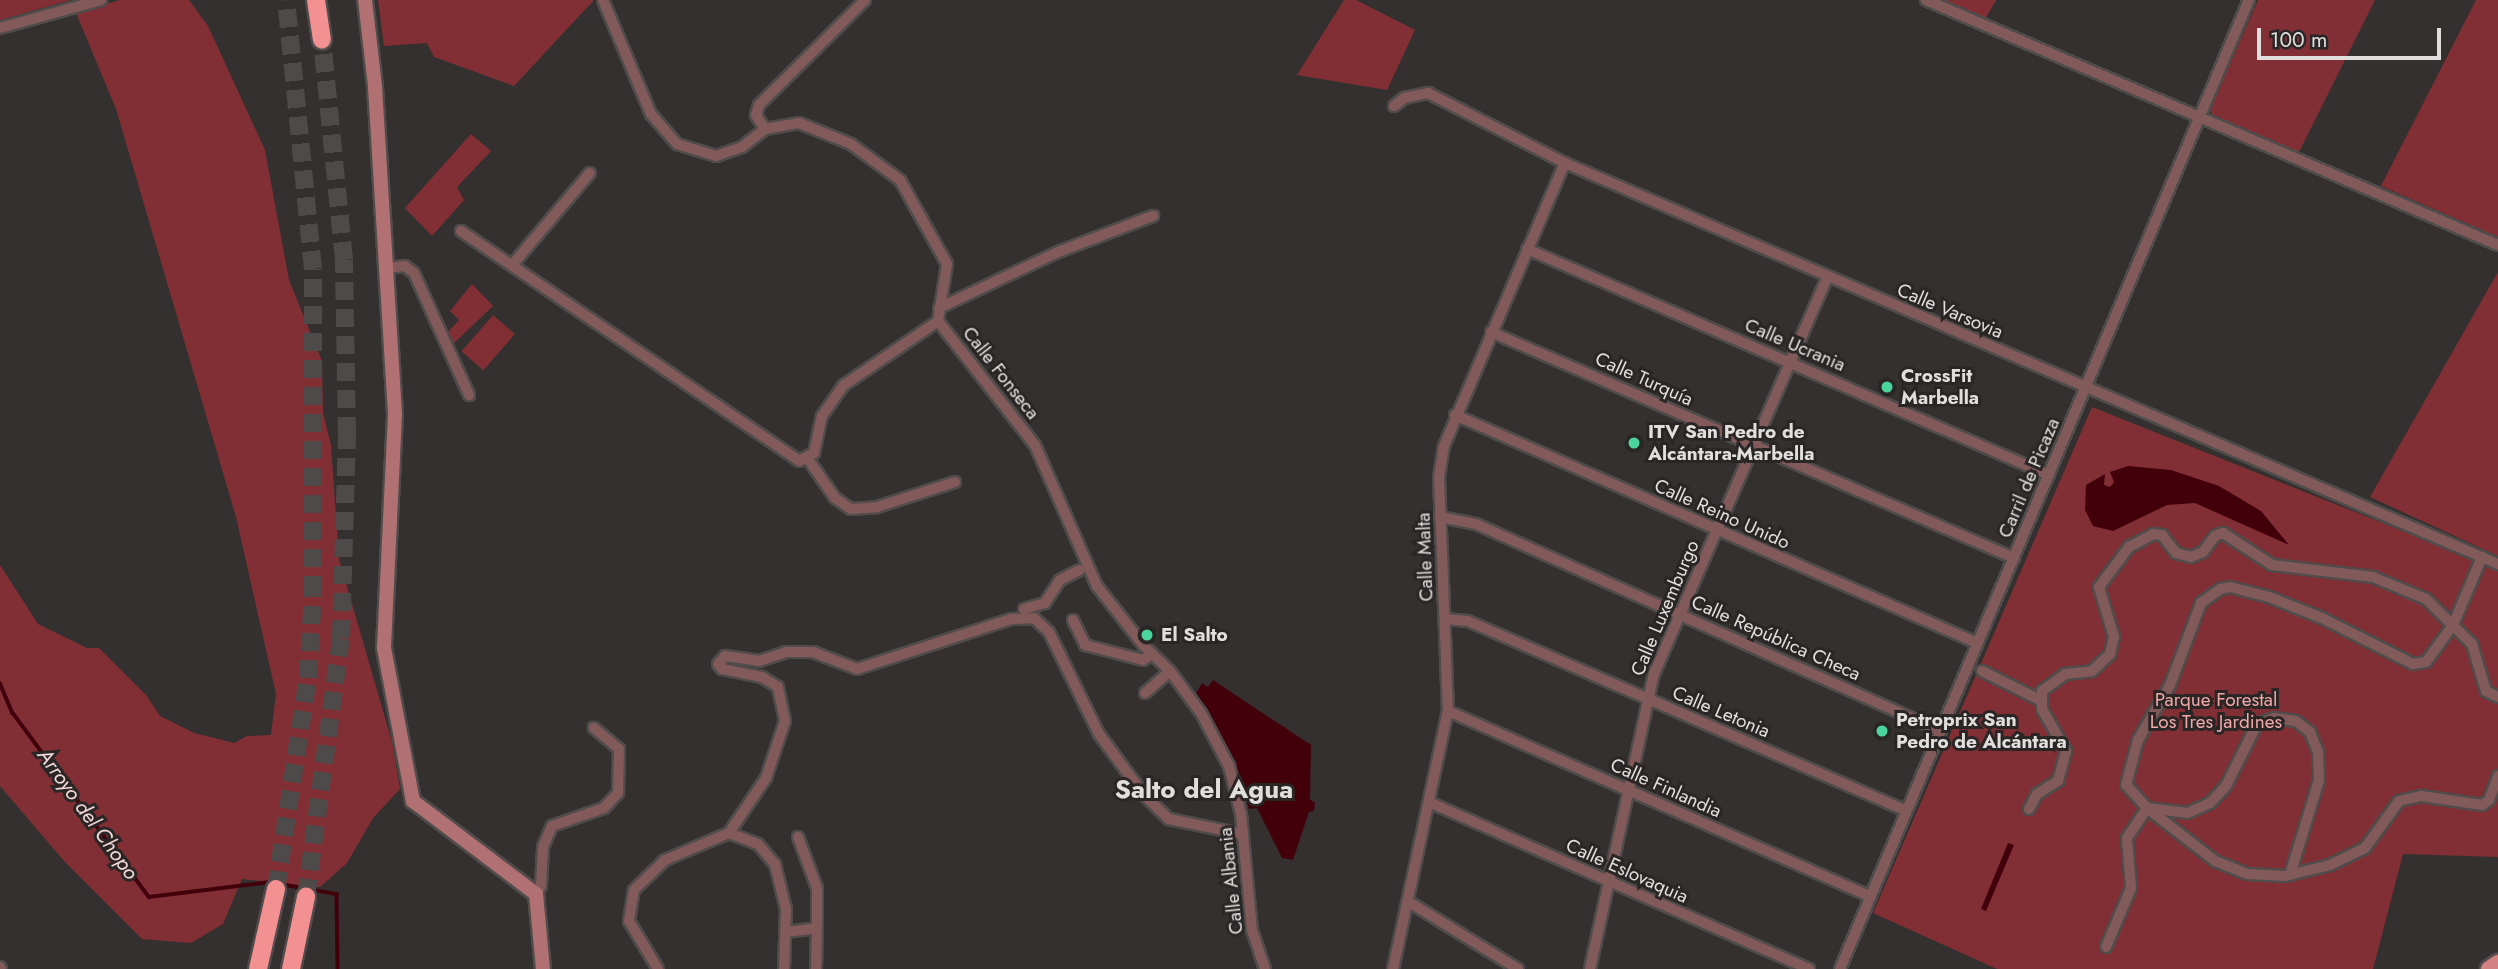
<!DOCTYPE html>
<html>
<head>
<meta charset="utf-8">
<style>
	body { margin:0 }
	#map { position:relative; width:2498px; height:969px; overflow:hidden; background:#34302f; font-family:Jost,sans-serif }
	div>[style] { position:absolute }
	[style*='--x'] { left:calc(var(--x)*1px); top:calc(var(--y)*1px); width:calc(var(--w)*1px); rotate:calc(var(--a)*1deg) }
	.green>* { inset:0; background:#812f35; transform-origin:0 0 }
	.water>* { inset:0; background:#42000b }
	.stream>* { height:3.5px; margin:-1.75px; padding:0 1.75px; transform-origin:1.75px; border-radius:1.75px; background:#42000b }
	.highway-tunnel>* { height:18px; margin-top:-9px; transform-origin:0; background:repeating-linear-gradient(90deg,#4e4a49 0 18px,transparent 0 27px) }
	.roads { filter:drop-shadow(2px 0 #504c4b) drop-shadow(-2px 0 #504c4b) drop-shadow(0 2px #504c4b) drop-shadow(0 -2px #504c4b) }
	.street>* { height:10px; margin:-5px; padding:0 5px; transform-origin:5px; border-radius:5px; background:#835a5a }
	.secondary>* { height:14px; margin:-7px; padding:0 7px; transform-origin:7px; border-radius:7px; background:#b17071 }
	.primary>* { height:16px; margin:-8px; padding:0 8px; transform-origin:8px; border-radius:8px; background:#d48182 }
	.highway>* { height:18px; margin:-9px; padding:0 9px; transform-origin:9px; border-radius:9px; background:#f39092 }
	.dots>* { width:19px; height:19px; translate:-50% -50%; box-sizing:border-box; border:4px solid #2a2626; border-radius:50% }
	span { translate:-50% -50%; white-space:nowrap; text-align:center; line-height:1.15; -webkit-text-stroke:6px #2a2626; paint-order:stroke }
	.street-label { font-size:19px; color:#e1dede }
	.poi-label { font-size:19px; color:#e1dede; font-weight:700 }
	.left { translate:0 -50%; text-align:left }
	.park-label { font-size:19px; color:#f2a7a7 }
	.water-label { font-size:21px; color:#f2d7d6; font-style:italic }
	.district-label { font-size:26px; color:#e1dede; font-weight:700 }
	.scale { position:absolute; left:2257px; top:28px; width:184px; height:32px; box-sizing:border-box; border:4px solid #e1dede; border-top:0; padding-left:9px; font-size:21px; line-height:24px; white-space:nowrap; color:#e1dede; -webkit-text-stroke:5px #2a2626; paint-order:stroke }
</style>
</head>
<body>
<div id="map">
	<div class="green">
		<i style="clip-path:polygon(0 0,71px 0,0 20px)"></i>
		<i style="clip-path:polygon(120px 0,189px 0,208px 26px,265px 150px,289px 280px,322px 361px,323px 413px,331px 445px,339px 559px,392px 742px,400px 789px,373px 818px,347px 863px,320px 887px,242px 879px,223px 924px,191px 943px,142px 939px,64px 861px,0 786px,0 565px,38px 624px,87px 648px,99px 648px,146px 695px,160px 716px,194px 733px,234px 743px,247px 736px,271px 735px,276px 694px,236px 517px,116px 109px,76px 13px)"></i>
		<i style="clip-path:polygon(378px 0,594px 0,514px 86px,434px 57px,427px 43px,384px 46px)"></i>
		<i style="clip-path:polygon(1344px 0,1356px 0,1415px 30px,1387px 90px,1297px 75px)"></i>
		<i style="clip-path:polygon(1936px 0,1996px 0,1984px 21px)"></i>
		<i style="clip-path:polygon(2258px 0,2375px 0,2298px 154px,2213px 117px,2210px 110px)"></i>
		<i style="clip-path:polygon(2476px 0,2498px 0,2498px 237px,2381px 186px)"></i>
		<i style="clip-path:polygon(471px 134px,491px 151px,457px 187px,464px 200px,432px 236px,405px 208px)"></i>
		<i style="clip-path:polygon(2498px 272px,2498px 556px,2370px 497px)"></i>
		<i style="clip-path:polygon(472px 284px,493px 306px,452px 345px,446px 334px,459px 320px,450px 311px)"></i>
		<i style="left:493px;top:315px;width:29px;height:48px;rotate:41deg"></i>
		<i style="clip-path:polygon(2092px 407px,2498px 569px,2498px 857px,2403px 854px,2373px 969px,1997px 969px,1873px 913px)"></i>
	</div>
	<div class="water">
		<i style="clip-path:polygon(2128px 466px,2171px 470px,2219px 486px,2261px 511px,2289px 545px,2195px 503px,2167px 505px,2113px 531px,2093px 526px,2085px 510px,2086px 485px,2105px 474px,2104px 485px,2110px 487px,2114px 482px,2110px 472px)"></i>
		<i style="clip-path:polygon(1213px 680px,1311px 745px,1310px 799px,1315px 803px,1314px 811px,1309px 812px,1293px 860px,1282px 858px,1257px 808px,1249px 809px,1237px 770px,1196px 693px,1202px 683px,1208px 687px)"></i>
		<i style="clip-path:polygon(2008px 843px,2014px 845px,1986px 911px,1981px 909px)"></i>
	</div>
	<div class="stream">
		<i style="--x:0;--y:683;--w:33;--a:67"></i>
		<i style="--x:13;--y:713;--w:229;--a:53.5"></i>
		<i style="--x:149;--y:897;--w:124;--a:-7"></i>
		<i style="--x:280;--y:884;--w:58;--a:10"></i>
		<i style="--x:337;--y:894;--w:75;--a:89.2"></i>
	</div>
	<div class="highway-tunnel">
		<i style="--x:276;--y:889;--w:213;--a:-81.4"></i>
		<i style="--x:308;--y:678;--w:84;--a:-86.6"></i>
		<i style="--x:313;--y:594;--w:325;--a:-90"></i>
		<i style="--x:313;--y:269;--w:270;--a:-95.7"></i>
		<i style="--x:306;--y:897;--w:261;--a:-82.3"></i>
		<i style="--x:341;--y:638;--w:203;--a:-88.3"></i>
		<i style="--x:347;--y:435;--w:175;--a:-91"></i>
		<i style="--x:344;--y:260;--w:221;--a:-95.7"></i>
	</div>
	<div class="roads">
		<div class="street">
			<i style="--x:603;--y:0;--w:124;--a:67.2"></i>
			<i style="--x:651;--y:114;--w:40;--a:49"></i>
			<i style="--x:677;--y:144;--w:41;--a:17.1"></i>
			<i style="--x:716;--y:156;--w:28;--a:-19"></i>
			<i style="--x:742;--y:147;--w:29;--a:-38"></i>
			<i style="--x:765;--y:129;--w:35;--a:-10"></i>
			<i style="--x:799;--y:123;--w:56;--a:22"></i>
			<i style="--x:851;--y:144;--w:61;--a:36.3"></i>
			<i style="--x:900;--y:180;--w:96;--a:60.8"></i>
			<i style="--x:947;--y:264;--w:58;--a:99"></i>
			<i style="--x:938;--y:321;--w:157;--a:52"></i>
			<i style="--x:1035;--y:445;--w:154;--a:66.3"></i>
			<i style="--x:1097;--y:586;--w:76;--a:51.9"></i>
			<i style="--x:1144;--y:646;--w:36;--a:44"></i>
			<i style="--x:1170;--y:671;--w:52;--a:53.6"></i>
			<i style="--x:1201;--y:713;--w:60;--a:62.2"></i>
			<i style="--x:1229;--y:766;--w:49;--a:76"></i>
			<i style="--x:1241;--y:814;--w:117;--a:84.6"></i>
			<i style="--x:1252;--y:930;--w:41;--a:71.6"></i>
			<i style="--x:1926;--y:0;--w:622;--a:23.19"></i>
			<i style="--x:0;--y:28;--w:105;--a:-15.5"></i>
			<i style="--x:1394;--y:106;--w:13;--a:-39"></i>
			<i style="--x:1404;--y:98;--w:25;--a:-12"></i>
			<i style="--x:1428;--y:93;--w:154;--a:27.1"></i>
			<i style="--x:1565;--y:163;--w:1016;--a:23.26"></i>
			<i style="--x:765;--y:129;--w:17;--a:-123"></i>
			<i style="--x:756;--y:115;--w:10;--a:-73"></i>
			<i style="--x:759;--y:105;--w:149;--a:-44.7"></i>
			<i style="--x:461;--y:231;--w:409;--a:34.2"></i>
			<i style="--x:799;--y:461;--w:17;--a:-28"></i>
			<i style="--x:814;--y:453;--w:38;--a:-78"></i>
			<i style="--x:822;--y:416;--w:38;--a:-55"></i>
			<i style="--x:844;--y:385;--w:114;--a:-34.2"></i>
			<i style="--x:1527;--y:249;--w:569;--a:23.41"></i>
			<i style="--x:513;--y:264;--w:119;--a:-49.8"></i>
			<i style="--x:386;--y:268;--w:19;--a:-6"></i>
			<i style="--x:405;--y:266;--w:11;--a:38"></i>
			<i style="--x:414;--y:273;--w:134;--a:65.7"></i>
			<i style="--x:939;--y:308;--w:132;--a:-25.2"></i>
			<i style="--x:1058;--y:252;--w:102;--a:-20.8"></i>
			<i style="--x:1491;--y:332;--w:570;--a:23.37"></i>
			<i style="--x:1455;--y:415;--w:570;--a:23.59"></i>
			<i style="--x:808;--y:459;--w:47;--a:55.3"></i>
			<i style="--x:835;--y:498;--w:19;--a:35"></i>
			<i style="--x:851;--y:509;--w:26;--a:-4"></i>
			<i style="--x:877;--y:507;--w:82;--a:-17.8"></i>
			<i style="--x:1440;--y:517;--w:37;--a:11"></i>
			<i style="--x:1476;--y:524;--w:509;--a:24"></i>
			<i style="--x:1024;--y:609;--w:22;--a:-16"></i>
			<i style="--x:1045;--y:603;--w:27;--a:-57"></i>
			<i style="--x:1060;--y:580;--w:22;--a:-27"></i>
			<i style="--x:1445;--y:619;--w:23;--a:5"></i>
			<i style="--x:1468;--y:621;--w:476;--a:23.4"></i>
			<i style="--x:1073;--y:620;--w:28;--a:64"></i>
			<i style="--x:1085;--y:645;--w:60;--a:14.5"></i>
			<i style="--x:1143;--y:660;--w:11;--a:-34"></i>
			<i style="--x:1982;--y:671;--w:65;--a:26.6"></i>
			<i style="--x:1145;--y:693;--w:33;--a:-41"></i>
			<i style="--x:1448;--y:711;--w:461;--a:23.7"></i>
			<i style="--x:1431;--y:803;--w:413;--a:23.7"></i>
			<i style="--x:2029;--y:809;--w:17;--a:-62"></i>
			<i style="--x:2037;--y:794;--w:25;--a:-32"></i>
			<i style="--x:2058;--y:781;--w:31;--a:-75"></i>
			<i style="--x:2066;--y:751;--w:48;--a:-119.7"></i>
			<i style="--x:2042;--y:709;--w:18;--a:-90"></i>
			<i style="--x:2042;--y:691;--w:29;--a:-36"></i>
			<i style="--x:2065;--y:674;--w:27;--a:-6"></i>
			<i style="--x:2092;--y:671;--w:25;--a:-43"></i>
			<i style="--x:2110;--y:654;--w:17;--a:-77"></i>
			<i style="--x:2114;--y:637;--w:52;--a:-106.7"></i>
			<i style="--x:2099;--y:587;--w:50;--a:-53.1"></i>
			<i style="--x:2129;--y:547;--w:27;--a:-28"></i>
			<i style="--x:2153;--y:534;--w:9;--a:6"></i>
			<i style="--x:2162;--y:535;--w:23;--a:52"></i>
			<i style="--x:2176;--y:553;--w:16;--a:15"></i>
			<i style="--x:2191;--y:557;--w:13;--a:-23"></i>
			<i style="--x:2203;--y:552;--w:20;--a:-53"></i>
			<i style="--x:2215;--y:536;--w:9;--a:-21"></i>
			<i style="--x:2223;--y:533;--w:59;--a:33.1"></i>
			<i style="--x:2272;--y:565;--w:102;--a:6.8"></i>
			<i style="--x:2373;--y:577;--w:57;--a:22.5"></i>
			<i style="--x:2426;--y:599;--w:64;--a:44.4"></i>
			<i style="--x:2472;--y:644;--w:49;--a:73.4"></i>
			<i style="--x:2486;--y:691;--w:13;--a:27"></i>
			<i style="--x:729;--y:833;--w:31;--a:21"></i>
			<i style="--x:758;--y:844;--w:26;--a:50"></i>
			<i style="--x:775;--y:864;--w:46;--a:76.3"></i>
			<i style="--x:786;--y:909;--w:60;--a:91.9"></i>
			<i style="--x:798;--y:837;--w:54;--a:69.6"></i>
			<i style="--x:817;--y:888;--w:40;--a:90"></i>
			<i style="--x:2290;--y:875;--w:99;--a:-73"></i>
			<i style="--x:2319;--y:780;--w:28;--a:-92"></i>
			<i style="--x:2318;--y:752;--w:22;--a:-112"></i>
			<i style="--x:2310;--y:732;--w:18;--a:-142"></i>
			<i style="--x:2296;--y:721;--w:22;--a:-172"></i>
			<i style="--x:2274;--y:718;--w:18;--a:161"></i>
			<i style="--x:2257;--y:724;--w:69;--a:116.6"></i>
			<i style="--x:2226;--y:786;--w:23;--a:133"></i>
			<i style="--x:2210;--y:803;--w:24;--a:156"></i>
			<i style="--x:2188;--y:813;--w:41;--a:-173"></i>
			<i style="--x:2147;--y:808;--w:31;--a:-132"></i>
			<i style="--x:2126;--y:785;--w:47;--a:-75.1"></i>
			<i style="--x:2138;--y:740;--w:64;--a:-59.8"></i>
			<i style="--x:2170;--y:685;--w:88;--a:-69.3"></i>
			<i style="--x:2201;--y:603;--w:24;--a:-36"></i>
			<i style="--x:2220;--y:589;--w:10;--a:-11"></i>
			<i style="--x:2230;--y:587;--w:40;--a:14.4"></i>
			<i style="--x:2269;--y:597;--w:57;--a:21.6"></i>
			<i style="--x:2322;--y:618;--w:102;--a:26.8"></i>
			<i style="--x:2413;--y:664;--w:13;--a:-9"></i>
			<i style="--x:2426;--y:662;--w:46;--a:-53.9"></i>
			<i style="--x:2453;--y:625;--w:74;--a:-66.9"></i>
			<i style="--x:536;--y:894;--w:9;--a:-58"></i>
			<i style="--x:541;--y:886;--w:39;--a:-87"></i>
			<i style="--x:543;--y:847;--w:23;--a:-67"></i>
			<i style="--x:552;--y:826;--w:55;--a:-19.1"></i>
			<i style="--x:604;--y:808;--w:21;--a:-47"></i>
			<i style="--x:618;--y:793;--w:44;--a:-88.7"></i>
			<i style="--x:619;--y:749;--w:33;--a:-140"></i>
			<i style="--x:1409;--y:902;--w:128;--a:31.6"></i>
			<i style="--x:786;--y:932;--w:31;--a:-7"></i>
			<i style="--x:817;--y:928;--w:41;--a:91.4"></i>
			<i style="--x:2106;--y:947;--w:64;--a:-67"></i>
			<i style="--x:2131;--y:888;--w:50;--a:-94.6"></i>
			<i style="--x:2127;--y:838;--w:36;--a:-56"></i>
			<i style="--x:2147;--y:808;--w:86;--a:37.9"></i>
			<i style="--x:2215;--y:861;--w:35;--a:22"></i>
			<i style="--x:2248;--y:874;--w:37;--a:3"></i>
			<i style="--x:2285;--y:876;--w:46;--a:-13.7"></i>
			<i style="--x:2330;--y:865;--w:39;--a:-26"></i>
			<i style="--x:2365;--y:848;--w:58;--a:-54.1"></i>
			<i style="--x:2399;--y:801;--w:23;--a:-13"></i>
			<i style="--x:2421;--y:796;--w:62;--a:8.4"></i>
			<i style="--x:2482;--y:805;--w:9;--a:-36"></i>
			<i style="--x:2489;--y:800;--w:26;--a:-69"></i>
			<i style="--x:0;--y:967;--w:2;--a:63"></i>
			<i style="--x:658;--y:969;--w:56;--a:-121.1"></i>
			<i style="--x:629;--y:921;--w:31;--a:-81"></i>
			<i style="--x:634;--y:890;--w:43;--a:-44.1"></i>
			<i style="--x:665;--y:860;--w:69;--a:-22.9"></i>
			<i style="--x:729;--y:833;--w:66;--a:-56.1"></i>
			<i style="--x:766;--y:778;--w:60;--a:-71.6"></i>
			<i style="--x:785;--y:721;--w:35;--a:-102"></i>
			<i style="--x:778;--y:687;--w:19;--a:-148"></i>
			<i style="--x:762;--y:677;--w:41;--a:-168.7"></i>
			<i style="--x:722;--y:669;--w:6;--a:-129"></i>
			<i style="--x:718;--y:664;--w:11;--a:-49"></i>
			<i style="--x:725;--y:656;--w:34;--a:8"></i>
			<i style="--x:759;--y:661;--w:28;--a:-18"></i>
			<i style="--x:786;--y:652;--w:27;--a:0"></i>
			<i style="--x:813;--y:652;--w:47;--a:21.1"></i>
			<i style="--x:857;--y:669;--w:162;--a:-18"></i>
			<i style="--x:1011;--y:619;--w:23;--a:-2"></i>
			<i style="--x:1034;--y:618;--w:21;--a:43"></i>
			<i style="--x:1049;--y:632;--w:114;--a:63.9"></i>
			<i style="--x:1099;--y:734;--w:76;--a:53.6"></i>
			<i style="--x:1144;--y:795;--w:35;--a:44"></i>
			<i style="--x:1169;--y:819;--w:75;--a:11.6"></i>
			<i style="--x:1393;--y:969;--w:264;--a:-78"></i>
			<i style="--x:1448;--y:711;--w:234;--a:-92.2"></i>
			<i style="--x:1439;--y:477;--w:31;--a:-81"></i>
			<i style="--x:1444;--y:446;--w:308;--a:-66.9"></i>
			<i style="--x:1590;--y:969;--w:302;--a:-77.8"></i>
			<i style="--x:1654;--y:674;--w:432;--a:-66.4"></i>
			<i style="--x:1840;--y:969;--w:1052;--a:-67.12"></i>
		</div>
		<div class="secondary">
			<i style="--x:365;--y:0;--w:88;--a:83.4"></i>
			<i style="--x:375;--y:87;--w:328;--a:86.5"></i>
			<i style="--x:395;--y:414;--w:234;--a:92.7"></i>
			<i style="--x:384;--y:648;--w:156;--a:79.3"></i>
			<i style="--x:413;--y:801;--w:154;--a:37.1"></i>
			<i style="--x:536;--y:894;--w:75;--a:84.7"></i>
		</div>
		<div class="primary">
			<i style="--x:2489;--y:969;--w:11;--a:-34"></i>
		</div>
		<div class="highway">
			<i style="--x:316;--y:0;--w:40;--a:81.5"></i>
			<i style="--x:258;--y:969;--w:82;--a:-77.3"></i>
			<i style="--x:291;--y:969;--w:74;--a:-78.2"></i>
		</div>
	</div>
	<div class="dots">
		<i style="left:1887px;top:387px;background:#4bd49b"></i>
		<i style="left:1634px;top:443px;background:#4bd49b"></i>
		<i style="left:1147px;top:635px;background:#4bd49b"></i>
		<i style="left:1882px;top:731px;background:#4bd49b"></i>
	</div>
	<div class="street-label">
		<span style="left:1950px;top:311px;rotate:23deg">Calle Varsovia</span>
		<span style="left:1795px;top:345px;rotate:23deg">Calle Ucrania</span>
		<span style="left:1001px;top:373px;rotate:52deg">Calle Fonseca</span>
		<span style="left:1644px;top:379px;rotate:24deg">Calle Turquía</span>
		<span style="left:2029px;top:478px;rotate:-67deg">Carril de Picaza</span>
		<span style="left:1722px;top:514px;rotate:24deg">Calle Reino Unido</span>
		<span style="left:1425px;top:557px;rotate:-92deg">Calle Malta</span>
		<span style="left:1665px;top:608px;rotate:-67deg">Calle Luxemburgo</span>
		<span style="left:1776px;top:638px;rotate:24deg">Calle República Checa</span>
		<span style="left:1721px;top:712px;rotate:23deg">Calle Letonia</span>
		<span style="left:1666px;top:788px;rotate:24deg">Calle Finlandia</span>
		<span style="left:1627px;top:871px;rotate:24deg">Calle Eslovaquia</span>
		<span style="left:1231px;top:881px;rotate:-96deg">Calle Albania</span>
	</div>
	<div class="poi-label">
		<span class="left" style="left:1901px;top:387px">CrossFit<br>Marbella</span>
		<span class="left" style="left:1648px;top:443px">ITV San Pedro de<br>Alcántara-Marbella</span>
		<span class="left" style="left:1161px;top:635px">El Salto</span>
		<span class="left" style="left:1896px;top:731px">Petroprix San<br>Pedro de Alcántara</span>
	</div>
	<div class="park-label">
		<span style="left:2216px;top:711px">Parque Forestal<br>Los Tres Jardines</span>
	</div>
	<div class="water-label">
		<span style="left:88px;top:814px;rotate:54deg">Arroyo del Chopo</span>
	</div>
	<div class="district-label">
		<span style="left:1204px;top:790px">Salto del Agua</span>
	</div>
	<div class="scale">100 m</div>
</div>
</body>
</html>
